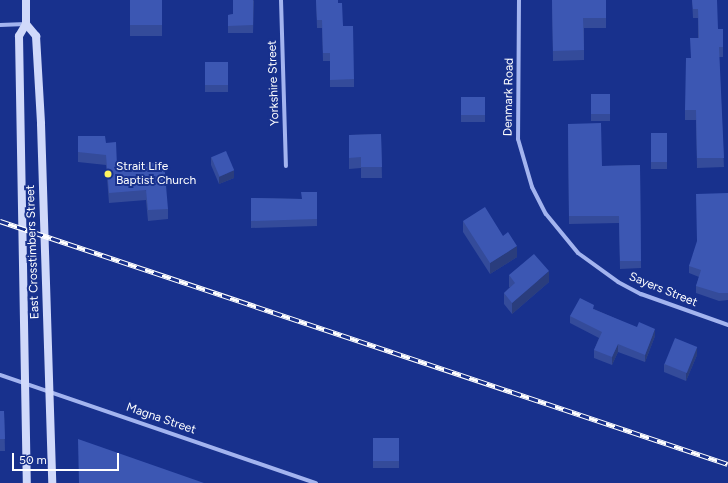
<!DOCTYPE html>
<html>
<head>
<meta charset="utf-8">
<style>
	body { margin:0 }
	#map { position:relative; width:728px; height:483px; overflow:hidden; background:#18318d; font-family:Figtree,sans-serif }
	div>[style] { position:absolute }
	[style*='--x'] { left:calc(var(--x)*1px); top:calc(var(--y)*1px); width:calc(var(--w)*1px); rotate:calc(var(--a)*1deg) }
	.street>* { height:4px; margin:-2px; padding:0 2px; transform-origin:2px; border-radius:2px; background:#a3b4ef }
	.secondary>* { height:8px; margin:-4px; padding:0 4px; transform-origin:4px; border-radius:4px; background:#d0d9fa }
	.rail>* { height:4.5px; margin-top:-2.25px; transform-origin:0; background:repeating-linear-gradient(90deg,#18318d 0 9px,#fff 0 18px); box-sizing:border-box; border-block:1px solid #fff }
	.wall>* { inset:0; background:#344b9a; transform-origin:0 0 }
	.shaded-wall>* { inset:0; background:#2a3d7d }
	.building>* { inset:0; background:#3c57b3; transform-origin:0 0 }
	.dots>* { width:11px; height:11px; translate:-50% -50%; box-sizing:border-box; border:2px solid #18318d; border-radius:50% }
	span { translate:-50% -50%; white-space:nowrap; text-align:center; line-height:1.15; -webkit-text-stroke:4px #18318d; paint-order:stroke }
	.street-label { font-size:12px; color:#fff }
	.poi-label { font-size:12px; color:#fff }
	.left { translate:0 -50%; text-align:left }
	.scale { position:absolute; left:12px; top:453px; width:107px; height:18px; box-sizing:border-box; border:2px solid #fff; border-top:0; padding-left:5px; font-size:12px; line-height:14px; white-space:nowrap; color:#fff; -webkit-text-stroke:3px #18318d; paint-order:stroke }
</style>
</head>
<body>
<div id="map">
	<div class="street">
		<i style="--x:281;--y:0;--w:166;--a:88.3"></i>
		<i style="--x:519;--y:0;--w:139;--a:90.4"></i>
		<i style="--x:518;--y:139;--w:50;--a:73.7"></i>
		<i style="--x:532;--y:187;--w:30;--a:63"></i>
		<i style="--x:546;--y:214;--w:50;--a:50.6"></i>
		<i style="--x:578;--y:253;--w:49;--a:35.9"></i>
		<i style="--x:618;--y:282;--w:26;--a:28"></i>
		<i style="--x:641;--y:294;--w:92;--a:19.6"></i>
		<i style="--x:0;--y:25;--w:26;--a:-2"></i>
		<i style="--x:0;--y:375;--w:334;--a:18.9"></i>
	</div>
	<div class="secondary">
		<i style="--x:26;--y:0;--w:24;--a:90"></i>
		<i style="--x:26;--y:24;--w:14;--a:120"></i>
		<i style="--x:19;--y:36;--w:447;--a:89"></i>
		<i style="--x:26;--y:24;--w:16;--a:50"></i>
		<i style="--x:36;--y:36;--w:88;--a:86.7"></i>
		<i style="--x:41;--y:124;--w:359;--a:88.2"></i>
	</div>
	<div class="rail">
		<i style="--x:0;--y:221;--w:767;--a:18.46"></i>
	</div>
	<div class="wall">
		<i style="left:130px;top:0;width:32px;height:36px"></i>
		<i style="clip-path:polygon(254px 0,253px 33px,228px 33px,228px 15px,233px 14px)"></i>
		<i style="clip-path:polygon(316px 0,338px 3px,354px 79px,354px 87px,330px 87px,330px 61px,323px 61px,322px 28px,317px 28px)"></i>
		<i style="clip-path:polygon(552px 0,606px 0,606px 28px,584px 28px,584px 60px,553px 61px)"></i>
		<i style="clip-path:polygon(692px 0,718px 29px,723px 29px,723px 57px,719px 57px,724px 167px,697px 168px,696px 120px,685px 120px,685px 110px,691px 58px,698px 38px,698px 18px,693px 18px)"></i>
		<i style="left:228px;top:62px;width:30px;height:23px;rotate:90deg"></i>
		<i style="left:610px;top:94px;width:27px;height:19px;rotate:90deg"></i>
		<i style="left:461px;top:97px;width:24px;height:25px"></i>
		<i style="clip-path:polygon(568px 124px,602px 166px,640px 165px,641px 268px,620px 269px,619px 223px,569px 224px)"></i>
		<i style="left:651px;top:133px;width:16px;height:36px"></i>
		<i style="clip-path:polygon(381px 134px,382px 178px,361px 178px,361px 168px,349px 169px,349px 135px)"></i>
		<i style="clip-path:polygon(78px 136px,106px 143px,117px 166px,168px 209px,168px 219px,148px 221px,146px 200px,109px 203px,106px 165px,78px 162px)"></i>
		<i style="clip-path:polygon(211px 157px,234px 178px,219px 184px,211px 165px)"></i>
		<i style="clip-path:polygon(317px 192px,317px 226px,251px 228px,251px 198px,302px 199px)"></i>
		<i style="clip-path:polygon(728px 193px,728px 300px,719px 301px,696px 293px,696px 286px,699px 277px,689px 273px,689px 266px)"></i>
		<i style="clip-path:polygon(463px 221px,517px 257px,490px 274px,463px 232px)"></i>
		<i style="clip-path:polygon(509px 275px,549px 282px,512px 314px,504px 304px,504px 293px,510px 287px,509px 287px)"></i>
		<i style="clip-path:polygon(594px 309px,655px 336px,645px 362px,618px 352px,612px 365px,594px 358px,594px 350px,599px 338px,570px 323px,570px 316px)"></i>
		<i style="clip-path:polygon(697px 355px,686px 381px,664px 372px,664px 364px)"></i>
		<i style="clip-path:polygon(0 411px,4px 411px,5px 451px,0 451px)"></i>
		<i style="left:373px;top:438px;width:26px;height:30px"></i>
	</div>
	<div class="shaded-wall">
		<i style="clip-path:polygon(234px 170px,234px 178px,219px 184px,219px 177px)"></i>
		<i style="clip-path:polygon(517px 246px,517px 257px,490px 274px,490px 263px)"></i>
		<i style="clip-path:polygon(549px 271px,549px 282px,512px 314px,512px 303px)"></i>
		<i style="clip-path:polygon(655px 329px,655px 336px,645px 362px,645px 355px)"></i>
		<i style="clip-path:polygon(618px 344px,618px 352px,612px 365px,612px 357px)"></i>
		<i style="clip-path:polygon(697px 347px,697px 355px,686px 381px,686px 373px)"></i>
	</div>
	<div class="building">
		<i style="left:130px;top:0;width:32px;height:25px"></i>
		<i style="clip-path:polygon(233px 0,253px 0,253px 25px,228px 26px,228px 15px,233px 14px)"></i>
		<i style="clip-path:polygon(316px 0,338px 0,338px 3px,342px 3px,343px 26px,353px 26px,354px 79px,330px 80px,330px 53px,323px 53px,322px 20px,317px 20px)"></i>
		<i style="clip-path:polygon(552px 0,606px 0,606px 18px,583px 18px,584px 50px,553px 51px)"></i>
		<i style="clip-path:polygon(692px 0,717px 0,718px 29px,723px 29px,723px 47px,719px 47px,724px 158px,697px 158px,696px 110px,685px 110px,686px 58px,691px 58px,690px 38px,699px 38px,698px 9px,693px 9px)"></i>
		<i style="left:228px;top:62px;width:23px;height:23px;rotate:90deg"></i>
		<i style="left:610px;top:94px;width:20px;height:19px;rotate:90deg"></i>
		<i style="left:461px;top:97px;width:24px;height:18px"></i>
		<i style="clip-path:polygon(601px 123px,602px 166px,640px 165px,641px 261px,620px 261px,619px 216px,569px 216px,568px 124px)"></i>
		<i style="left:651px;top:133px;width:16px;height:29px"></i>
		<i style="clip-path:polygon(381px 134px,382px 167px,361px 167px,361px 157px,349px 158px,349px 135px)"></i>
		<i style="clip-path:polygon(78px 136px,105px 136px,106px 143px,116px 142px,117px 166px,164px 162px,168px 209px,148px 210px,146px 190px,109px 193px,106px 155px,78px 152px)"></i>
		<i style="left:226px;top:151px;width:21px;height:16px;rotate:67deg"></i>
		<i style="clip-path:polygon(301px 192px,317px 192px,317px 219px,251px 221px,251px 198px,302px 199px)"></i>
		<i style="clip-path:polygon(728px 193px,728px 293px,719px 293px,696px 286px,701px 270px,689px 266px,697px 241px,696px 194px)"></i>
		<i style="clip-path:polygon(485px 207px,503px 236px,508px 232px,517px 246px,490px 263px,463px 221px)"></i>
		<i style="clip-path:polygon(534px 254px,549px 271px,512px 303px,504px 293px,515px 283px,509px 275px)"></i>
		<i style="clip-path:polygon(580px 298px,594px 305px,593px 309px,637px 327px,639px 322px,655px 329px,645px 355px,618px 344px,612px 357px,594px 350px,602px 332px,570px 316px)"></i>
		<i style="left:675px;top:338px;width:24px;height:28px;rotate:22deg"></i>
		<i style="clip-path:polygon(0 411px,4px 411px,5px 439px,0 439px)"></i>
		<i style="left:373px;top:438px;width:26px;height:23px"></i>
		<i style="clip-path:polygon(78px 439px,204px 483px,79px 483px)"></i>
	</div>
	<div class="dots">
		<i style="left:108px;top:174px;background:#fff460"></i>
	</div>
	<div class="street-label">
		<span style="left:274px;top:83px;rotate:-92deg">Yorkshire Street</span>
		<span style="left:509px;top:97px;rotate:-89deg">Denmark Road</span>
		<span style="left:33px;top:252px;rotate:-92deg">East Crosstimbers Street</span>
		<span style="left:663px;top:290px;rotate:22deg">Sayers Street</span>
		<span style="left:161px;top:419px;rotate:19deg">Magna Street</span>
	</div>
	<div class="poi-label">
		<span class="left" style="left:116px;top:174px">Strait Life<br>Baptist Church</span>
	</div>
	<div class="scale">50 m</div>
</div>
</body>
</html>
